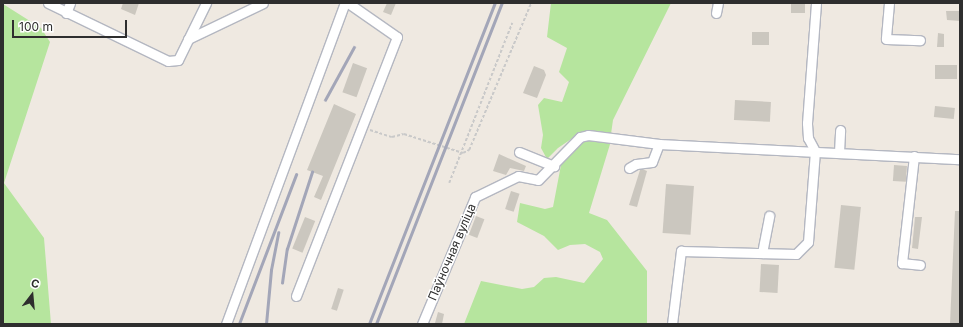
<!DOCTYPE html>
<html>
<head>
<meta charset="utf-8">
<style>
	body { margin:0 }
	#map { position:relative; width:963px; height:327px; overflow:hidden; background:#efe9e1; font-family:Inter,sans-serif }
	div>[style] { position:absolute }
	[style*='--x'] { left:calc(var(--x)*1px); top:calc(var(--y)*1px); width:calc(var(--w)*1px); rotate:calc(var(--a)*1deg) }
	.green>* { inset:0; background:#b6e59e }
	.building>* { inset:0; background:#cbc7bf; transform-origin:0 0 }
	.path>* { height:1.5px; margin-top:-0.75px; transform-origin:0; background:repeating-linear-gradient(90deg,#c9c9c9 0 3px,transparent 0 5px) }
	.roads { filter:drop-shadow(1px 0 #b4b7c1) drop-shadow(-1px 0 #b4b7c1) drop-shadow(0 1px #b4b7c1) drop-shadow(0 -1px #b4b7c1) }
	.minor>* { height:9px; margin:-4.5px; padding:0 4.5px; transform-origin:4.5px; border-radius:4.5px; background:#fff }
	.rail>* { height:2.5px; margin:-1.25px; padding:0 1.25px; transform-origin:1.25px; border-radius:1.25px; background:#a3a6b8 }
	span { translate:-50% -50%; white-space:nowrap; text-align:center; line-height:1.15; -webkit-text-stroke:3px #fff; paint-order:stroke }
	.street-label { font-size:12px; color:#2e2e2e }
	.frame { position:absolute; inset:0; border:4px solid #2e2e2e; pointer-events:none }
	.north { position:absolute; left:12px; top:275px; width:40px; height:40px; -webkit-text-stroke:3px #fff; paint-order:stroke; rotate:16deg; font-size:11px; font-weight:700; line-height:16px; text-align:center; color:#2e2e2e }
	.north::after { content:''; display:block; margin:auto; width:14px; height:18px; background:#2e2e2e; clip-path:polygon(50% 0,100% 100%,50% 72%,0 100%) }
	.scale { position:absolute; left:12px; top:20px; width:115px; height:18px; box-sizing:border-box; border:2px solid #2e2e2e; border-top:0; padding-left:5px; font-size:12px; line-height:14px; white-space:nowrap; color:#2e2e2e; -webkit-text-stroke:3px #fff; paint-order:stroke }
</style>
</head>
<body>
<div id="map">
	<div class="green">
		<i style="clip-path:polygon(551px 3px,671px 3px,613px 120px,611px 134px,583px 131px,558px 148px,547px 159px,541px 148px,543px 135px,538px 105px,544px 98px,562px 102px,569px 82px,559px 72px,567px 48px,547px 37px)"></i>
		<i style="clip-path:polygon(3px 4px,41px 28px,50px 42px,4px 183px,44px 238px,51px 324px,3px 324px)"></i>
		<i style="clip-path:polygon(589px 138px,611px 141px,589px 213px,607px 220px,647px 271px,647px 324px,464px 324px,481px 281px,522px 289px,534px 287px,544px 278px,556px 277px,584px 283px,603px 259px,600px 252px,585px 244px,570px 245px,558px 250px,544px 236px,517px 222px,520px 203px,545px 209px,553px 207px,561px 165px,575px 145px)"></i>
	</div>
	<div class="building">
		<i style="clip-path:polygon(123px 3px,139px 3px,135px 15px,121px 9px)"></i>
		<i style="clip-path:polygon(387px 3px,396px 3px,391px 15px,383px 12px)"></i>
		<i style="left:791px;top:3px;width:14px;height:10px"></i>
		<i style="clip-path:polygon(946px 11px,960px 11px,960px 21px,947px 20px)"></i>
		<i style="left:752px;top:32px;width:17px;height:13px"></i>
		<i style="clip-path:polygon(938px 33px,944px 34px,944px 47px,937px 47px)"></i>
		<i style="left:353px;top:63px;width:15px;height:31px;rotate:20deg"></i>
		<i style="left:935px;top:65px;width:22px;height:14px"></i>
		<i style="clip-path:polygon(534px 66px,544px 70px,546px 75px,537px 98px,523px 93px)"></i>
		<i style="left:735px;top:100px;width:36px;height:20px;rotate:3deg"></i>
		<i style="clip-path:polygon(334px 104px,356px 114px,321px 200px,314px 197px,323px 176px,307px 170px)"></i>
		<i style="left:935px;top:106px;width:20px;height:11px;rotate:6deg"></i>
		<i style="clip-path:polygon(499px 154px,526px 166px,524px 171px,510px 168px,506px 175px,493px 171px)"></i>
		<i style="left:894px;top:165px;width:13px;height:16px;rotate:4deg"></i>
		<i style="clip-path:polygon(642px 169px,647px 171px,637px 207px,629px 205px,640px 170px)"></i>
		<i style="left:666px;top:184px;width:28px;height:49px;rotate:4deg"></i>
		<i style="left:511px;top:191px;width:9px;height:19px;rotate:18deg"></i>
		<i style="left:841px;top:205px;width:20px;height:63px;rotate:6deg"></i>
		<i style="clip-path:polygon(955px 211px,960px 211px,960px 324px,950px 324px)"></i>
		<i style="left:476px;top:216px;width:9px;height:20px;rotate:21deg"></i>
		<i style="left:305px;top:217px;width:11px;height:34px;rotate:22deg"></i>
		<i style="clip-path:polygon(915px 217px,922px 217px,918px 249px,912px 248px)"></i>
		<i style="left:761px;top:264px;width:18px;height:28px;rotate:3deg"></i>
		<i style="left:338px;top:288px;width:6px;height:22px;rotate:18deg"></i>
		<i style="clip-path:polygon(438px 312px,444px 314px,442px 324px,435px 323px)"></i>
	</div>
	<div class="path">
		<i style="--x:370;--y:130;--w:23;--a:18"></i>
		<i style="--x:392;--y:137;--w:12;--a:-14"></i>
		<i style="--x:404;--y:134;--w:62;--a:17.9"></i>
		<i style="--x:463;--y:153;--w:7;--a:-27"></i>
		<i style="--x:469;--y:150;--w:160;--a:-67.1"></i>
		<i style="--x:449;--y:183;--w:172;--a:-68.5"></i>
	</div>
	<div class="roads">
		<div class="minor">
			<i style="--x:48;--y:3;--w:133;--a:25.8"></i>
			<i style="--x:168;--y:61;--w:10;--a:-6"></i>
			<i style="--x:178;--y:60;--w:64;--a:-63.8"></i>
			<i style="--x:889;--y:3;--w:36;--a:95"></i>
			<i style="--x:886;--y:39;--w:34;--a:2"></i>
			<i style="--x:66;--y:13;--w:11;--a:-68"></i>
			<i style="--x:716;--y:13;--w:10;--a:-79"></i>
			<i style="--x:188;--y:39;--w:83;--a:-25.6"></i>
			<i style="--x:519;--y:152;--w:38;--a:22"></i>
			<i style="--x:839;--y:152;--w:22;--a:-87"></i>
			<i style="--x:914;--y:156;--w:108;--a:96.4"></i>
			<i style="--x:902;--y:263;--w:18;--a:6"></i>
			<i style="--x:629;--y:168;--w:8;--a:-30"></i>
			<i style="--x:636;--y:164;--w:16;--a:-7"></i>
			<i style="--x:652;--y:162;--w:19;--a:-69"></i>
			<i style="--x:762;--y:253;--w:38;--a:-79"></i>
			<i style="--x:296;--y:296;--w:278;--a:-68.7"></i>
			<i style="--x:397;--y:37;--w:60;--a:-145.2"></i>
			<i style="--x:226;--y:324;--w:342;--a:-69.7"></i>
			<i style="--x:422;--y:324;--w:138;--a:-67.3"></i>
			<i style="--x:475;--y:197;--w:48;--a:-26"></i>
			<i style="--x:518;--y:176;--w:20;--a:11"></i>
			<i style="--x:538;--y:180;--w:60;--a:-45.7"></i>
			<i style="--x:580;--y:137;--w:8;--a:-14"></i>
			<i style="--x:588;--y:135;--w:72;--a:7.2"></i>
			<i style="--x:659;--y:144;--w:301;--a:2.9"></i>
			<i style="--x:672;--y:324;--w:74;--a:-83"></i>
			<i style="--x:681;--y:251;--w:115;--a:1.5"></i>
			<i style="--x:796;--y:254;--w:17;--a:-45"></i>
			<i style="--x:808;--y:242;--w:91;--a:-85.6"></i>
			<i style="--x:815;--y:151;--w:15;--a:-118"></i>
			<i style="--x:808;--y:138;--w:15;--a:-94"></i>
			<i style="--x:807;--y:123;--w:120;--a:-85.7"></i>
		</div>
	</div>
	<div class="rail">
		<i style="--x:325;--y:100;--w:60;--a:-61.3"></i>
		<i style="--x:282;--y:283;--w:34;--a:-82"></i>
		<i style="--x:287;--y:249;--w:81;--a:-72"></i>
		<i style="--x:239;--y:324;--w:160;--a:-69.1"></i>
		<i style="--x:266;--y:324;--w:54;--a:-84.7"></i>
		<i style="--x:271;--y:270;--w:38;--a:-79"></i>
		<i style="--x:369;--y:324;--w:345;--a:-68.6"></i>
		<i style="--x:376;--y:324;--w:345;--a:-68.6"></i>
	</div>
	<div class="street-label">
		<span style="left:452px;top:252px;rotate:-67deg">Паўночная вуліца</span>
	</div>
	<div class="frame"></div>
	<div class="north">С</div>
	<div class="scale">100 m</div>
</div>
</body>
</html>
